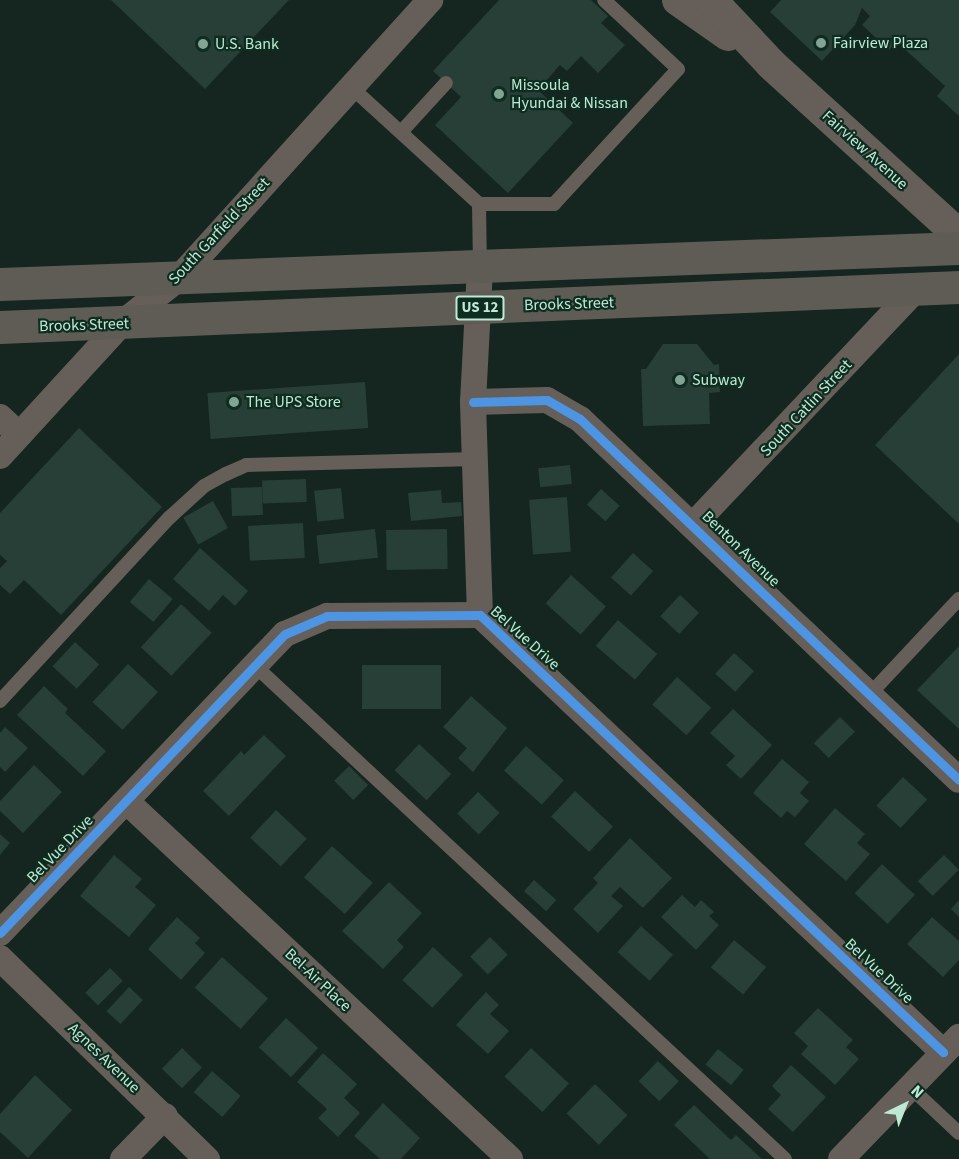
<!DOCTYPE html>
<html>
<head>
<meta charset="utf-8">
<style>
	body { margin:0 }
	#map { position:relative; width:959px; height:1159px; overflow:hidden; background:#15251f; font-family:"Source Sans 3",sans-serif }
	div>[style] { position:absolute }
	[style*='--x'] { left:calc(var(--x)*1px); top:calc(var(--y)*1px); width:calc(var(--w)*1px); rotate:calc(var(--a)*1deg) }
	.building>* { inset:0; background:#273f36; transform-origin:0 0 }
	.service>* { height:14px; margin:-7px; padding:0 7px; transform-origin:7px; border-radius:7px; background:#655e59 }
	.minor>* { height:26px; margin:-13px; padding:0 13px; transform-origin:13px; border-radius:13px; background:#655e59 }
	.tertiary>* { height:32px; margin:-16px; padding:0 16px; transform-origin:16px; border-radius:16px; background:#655e59 }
	.trunk>* { height:33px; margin:-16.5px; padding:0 16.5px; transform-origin:16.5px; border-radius:16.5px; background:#5f5c56 }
	.cycleway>* { height:9px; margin:-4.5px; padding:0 4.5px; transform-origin:4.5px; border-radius:4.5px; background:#4d94e3 }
	.dots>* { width:16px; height:16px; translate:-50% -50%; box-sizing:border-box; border:3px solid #0e2c20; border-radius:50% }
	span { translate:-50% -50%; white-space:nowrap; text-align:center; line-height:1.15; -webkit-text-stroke:4.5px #0e2c20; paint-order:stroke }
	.shield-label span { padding:2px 4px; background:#0e2c20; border:2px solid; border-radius:4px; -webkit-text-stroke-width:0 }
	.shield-label { font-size:15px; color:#bee9d4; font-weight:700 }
	.poi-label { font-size:16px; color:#bee9d4 }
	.left { translate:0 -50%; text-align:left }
	.street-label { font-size:16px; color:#bee9d4 }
	.north { position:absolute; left:875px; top:1075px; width:60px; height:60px; -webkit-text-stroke:4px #0e2c20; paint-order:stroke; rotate:43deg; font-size:16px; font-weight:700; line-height:24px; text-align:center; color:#bee9d4 }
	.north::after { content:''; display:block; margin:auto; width:21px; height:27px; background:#bee9d4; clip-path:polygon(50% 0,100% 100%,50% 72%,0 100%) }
</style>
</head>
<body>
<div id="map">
	<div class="building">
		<i style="clip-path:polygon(111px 0,289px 0,205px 89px)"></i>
		<i style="clip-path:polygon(499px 0,591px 0,608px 16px,601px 23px,625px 45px,598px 73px,581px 56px,567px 71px,560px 65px,538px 90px,573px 123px,508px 193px,435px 125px,461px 97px,433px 71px)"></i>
		<i style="clip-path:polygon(781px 0,959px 0,959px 116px,937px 96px,945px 86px,897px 42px,889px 50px,862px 25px,870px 16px,862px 8px,855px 25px,822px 61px,770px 12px)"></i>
		<i style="clip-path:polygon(663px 344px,697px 344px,714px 365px,719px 364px,720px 392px,709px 393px,710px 424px,643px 426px,641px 369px,646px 369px)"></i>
		<i style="clip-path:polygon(959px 354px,959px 524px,875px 445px)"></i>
		<i style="left:365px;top:382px;width:46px;height:158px;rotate:86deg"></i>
		<i style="clip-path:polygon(79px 428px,162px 507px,61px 615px,24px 580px,10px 594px,0 585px,0 568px,7px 561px,0 555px,0 513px)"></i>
		<i style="left:570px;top:465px;width:19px;height:32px;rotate:84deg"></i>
		<i style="left:306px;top:479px;width:23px;height:44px;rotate:88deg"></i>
		<i style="left:262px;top:487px;width:28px;height:31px;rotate:88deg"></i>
		<i style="left:341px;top:488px;width:31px;height:27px;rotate:84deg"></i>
		<i style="left:601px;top:489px;width:25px;height:21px;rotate:42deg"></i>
		<i style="clip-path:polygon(441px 490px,442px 503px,461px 502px,462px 516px,411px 521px,408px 493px)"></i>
		<i style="left:567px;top:497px;width:55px;height:38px;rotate:86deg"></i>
		<i style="left:213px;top:501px;width:31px;height:34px;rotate:61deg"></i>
		<i style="left:303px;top:523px;width:35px;height:55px;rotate:87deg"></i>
		<i style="left:375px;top:529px;width:29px;height:59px;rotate:84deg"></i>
		<i style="left:447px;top:529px;width:40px;height:61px;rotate:89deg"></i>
		<i style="clip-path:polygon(200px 548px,248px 591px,235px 606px,223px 595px,209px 611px,173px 579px)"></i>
		<i style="left:633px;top:553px;width:27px;height:33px;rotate:42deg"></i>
		<i style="left:571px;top:575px;width:47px;height:38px;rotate:42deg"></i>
		<i style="left:149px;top:579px;width:31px;height:30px;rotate:40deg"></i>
		<i style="left:680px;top:595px;width:26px;height:29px;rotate:43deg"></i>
		<i style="left:181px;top:604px;width:42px;height:59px;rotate:43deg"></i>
		<i style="left:618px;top:620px;width:52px;height:34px;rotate:41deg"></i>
		<i style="left:75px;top:642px;width:33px;height:33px;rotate:43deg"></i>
		<i style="clip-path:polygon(959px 646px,959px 729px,917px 690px)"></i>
		<i style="left:734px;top:653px;width:27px;height:28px;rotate:42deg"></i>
		<i style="left:128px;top:664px;width:41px;height:52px;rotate:43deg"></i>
		<i style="left:362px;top:665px;width:79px;height:44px"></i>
		<i style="left:677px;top:677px;width:46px;height:37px;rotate:42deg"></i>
		<i style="clip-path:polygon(44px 686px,68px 709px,65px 713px,106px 751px,83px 776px,17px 715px)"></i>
		<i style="clip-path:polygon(471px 696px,507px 728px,473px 772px,458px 758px,467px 748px,443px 727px)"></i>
		<i style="clip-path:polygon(733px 709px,772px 745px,741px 779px,726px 765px,735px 756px,710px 733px)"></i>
		<i style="left:840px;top:717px;width:21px;height:37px;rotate:45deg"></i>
		<i style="clip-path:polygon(5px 727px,28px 748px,5px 772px,0 767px,0 733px)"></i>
		<i style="clip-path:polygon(264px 735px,286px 756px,229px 816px,203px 791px,241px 751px,244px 755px)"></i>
		<i style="left:419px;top:744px;width:44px;height:36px;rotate:43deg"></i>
		<i style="left:526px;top:746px;width:51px;height:33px;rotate:42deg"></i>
		<i style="clip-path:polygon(782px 759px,809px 782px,800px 793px,809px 801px,795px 817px,787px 811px,781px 818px,753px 793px)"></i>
		<i style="clip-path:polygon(34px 765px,62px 792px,23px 833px,0 811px,0 801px)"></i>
		<i style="left:349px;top:766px;width:27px;height:21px;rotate:45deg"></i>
		<i style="left:903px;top:777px;width:33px;height:39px;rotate:43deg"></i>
		<i style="left:575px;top:791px;width:52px;height:35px;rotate:43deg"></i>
		<i style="left:478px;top:792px;width:30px;height:30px;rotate:44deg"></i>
		<i style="clip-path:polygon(835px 808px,865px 834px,857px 843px,870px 854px,846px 881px,804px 844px)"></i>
		<i style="left:276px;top:810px;width:42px;height:38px;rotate:43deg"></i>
		<i style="clip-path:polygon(0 834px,10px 843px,0 855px)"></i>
		<i style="clip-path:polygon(630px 838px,672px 878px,643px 908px,620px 887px,611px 896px,623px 906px,598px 933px,573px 909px,598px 883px,593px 878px)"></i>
		<i style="left:332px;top:846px;width:55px;height:42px;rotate:42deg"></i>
		<i style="clip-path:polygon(114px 855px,142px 879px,135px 887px,156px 905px,129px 937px,80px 896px)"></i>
		<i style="left:944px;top:855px;width:21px;height:37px;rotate:45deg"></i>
		<i style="left:882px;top:864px;width:45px;height:40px;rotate:43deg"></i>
		<i style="left:534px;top:880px;width:30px;height:15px;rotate:42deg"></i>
		<i style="clip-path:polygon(389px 882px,422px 913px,397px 940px,404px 947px,383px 969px,342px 931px)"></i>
		<i style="clip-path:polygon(682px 895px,695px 907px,701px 900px,714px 912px,709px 916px,719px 925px,696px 950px,661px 917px)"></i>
		<i style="clip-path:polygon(959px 900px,959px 917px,951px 909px)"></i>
		<i style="clip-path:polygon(177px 917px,200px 938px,195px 943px,205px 953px,181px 980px,148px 949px)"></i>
		<i style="clip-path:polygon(932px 917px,959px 941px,959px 960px,943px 977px,907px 944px)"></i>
		<i style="left:641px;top:926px;width:43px;height:35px;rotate:42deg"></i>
		<i style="left:490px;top:937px;width:25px;height:28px;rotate:45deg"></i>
		<i style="left:734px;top:940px;width:42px;height:36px;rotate:40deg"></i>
		<i style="left:433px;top:947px;width:41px;height:45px;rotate:43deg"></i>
		<i style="left:222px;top:957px;width:62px;height:41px;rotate:42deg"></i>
		<i style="left:110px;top:968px;width:18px;height:35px;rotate:45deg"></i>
		<i style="left:129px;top:987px;width:19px;height:33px;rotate:43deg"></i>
		<i style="clip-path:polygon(486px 992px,499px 1005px,490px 1014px,509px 1031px,488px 1054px,456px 1025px)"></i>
		<i style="clip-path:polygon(818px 1008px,853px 1040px,846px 1047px,859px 1059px,835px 1085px,801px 1054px,808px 1046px,794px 1033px)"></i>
		<i style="left:286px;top:1018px;width:44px;height:40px;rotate:43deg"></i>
		<i style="left:182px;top:1048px;width:28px;height:29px;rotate:44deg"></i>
		<i style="left:531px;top:1048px;width:52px;height:39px;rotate:43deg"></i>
		<i style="left:718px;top:1049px;width:33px;height:20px;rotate:39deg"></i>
		<i style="clip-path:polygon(323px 1053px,357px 1084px,344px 1098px,360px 1113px,338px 1137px,318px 1118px,327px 1109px,297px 1082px)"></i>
		<i style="left:658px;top:1061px;width:29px;height:28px;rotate:44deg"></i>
		<i style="clip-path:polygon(791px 1065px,826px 1097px,793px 1132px,768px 1109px,781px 1095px,772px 1086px)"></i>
		<i style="left:212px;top:1071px;width:38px;height:28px;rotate:41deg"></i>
		<i style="clip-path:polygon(35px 1075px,72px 1110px,28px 1158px,0 1132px,0 1114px)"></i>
		<i style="left:595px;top:1084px;width:45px;height:41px;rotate:44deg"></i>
		<i style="clip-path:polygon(383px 1103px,420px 1138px,401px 1159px,380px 1159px,354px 1136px)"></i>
		<i style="clip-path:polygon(694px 1105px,731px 1140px,736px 1135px,762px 1159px,710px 1159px,674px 1125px)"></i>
	</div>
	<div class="service">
		<i style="--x:351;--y:87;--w:173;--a:42.4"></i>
		<i style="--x:479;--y:204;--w:63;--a:89.1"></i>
		<i style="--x:402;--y:131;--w:65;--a:-47.5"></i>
		<i style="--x:479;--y:204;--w:75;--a:0"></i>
		<i style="--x:554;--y:204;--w:183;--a:-47.4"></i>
		<i style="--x:678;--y:69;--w:101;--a:-137"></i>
		<i style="--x:254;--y:665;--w:725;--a:42.93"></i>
		<i style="--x:870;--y:694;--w:130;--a:-46.9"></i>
		<i style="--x:0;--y:701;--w:249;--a:-47.3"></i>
		<i style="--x:169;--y:518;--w:47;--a:-42.4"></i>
		<i style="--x:204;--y:486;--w:25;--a:-29"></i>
		<i style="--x:226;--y:474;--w:22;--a:-24"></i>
		<i style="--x:246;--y:465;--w:230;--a:-1.5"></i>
		<i style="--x:910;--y:1087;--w:67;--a:43.2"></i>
	</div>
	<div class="minor">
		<i style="--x:473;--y:402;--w:74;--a:-1.5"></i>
		<i style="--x:547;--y:400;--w:38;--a:30"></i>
		<i style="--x:580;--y:419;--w:523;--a:43.61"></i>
		<i style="--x:0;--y:417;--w:26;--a:43"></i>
		<i style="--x:0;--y:456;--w:179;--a:-47.5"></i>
		<i style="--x:121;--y:324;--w:74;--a:-38.4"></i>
		<i style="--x:179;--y:278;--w:375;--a:-47.9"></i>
		<i style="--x:694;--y:524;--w:322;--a:-46.6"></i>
		<i style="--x:480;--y:615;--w:213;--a:-91.9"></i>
		<i style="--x:473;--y:402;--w:135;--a:-87"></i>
		<i style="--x:126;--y:801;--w:525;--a:42.99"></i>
		<i style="--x:0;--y:933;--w:413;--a:-46.4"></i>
		<i style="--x:285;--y:634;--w:46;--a:-23.2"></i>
		<i style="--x:327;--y:616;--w:153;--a:-0.4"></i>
		<i style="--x:480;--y:615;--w:637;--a:43.35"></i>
		<i style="--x:0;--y:958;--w:289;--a:44.2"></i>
		<i style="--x:123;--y:1159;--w:60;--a:-45.7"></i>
		<i style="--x:841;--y:1159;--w:170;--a:-46"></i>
	</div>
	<div class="tertiary">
		<i style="--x:678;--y:0;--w:61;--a:35"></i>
		<i style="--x:711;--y:0;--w:88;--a:46.8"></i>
		<i style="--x:771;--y:64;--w:254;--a:42.3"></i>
	</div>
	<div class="trunk">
		<i style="--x:0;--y:284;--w:960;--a:-2.15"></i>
		<i style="--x:0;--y:327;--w:960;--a:-2.39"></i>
	</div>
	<div class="cycleway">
		<i style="--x:473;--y:402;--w:74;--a:-1.5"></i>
		<i style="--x:547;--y:400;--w:38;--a:30"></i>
		<i style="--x:580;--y:419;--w:523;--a:43.61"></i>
		<i style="--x:0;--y:933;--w:413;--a:-46.4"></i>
		<i style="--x:285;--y:634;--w:46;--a:-23.2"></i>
		<i style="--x:327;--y:616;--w:153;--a:-0.4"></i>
		<i style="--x:480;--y:615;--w:637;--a:43.35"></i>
	</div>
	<div class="dots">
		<i style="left:821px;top:43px;background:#83a495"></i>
		<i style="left:203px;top:44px;background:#83a495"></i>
		<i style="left:499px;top:94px;background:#83a495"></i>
		<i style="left:680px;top:380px;background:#83a495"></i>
		<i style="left:234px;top:402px;background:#83a495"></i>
	</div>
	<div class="shield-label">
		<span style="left:480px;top:308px">US 12</span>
	</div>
	<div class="poi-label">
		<span class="left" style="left:833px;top:43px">Fairview Plaza</span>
		<span class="left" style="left:215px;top:44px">U.S. Bank</span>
		<span class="left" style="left:511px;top:94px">Missoula<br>Hyundai &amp; Nissan</span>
		<span class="left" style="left:692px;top:380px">Subway</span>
		<span class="left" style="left:246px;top:402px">The UPS Store</span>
	</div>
	<div class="street-label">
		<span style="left:865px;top:150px;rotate:42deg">Fairview Avenue</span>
		<span style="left:219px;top:231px;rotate:-47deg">South Garfield Street</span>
		<span style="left:569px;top:304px;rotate:-2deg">Brooks Street</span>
		<span style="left:84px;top:325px;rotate:-2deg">Brooks Street</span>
		<span style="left:806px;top:408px;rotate:-47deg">South Catlin Street</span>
		<span style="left:741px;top:549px;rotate:44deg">Benton Avenue</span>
		<span style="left:525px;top:638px;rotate:42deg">Bel Vue Drive</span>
		<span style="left:60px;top:849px;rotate:-46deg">Bel Vue Drive</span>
		<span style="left:879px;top:971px;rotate:43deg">Bel Vue Drive</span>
		<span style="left:318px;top:980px;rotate:43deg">Bel-Air Place</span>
		<span style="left:104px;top:1058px;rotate:44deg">Agnes Avenue</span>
	</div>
	<div class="north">N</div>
</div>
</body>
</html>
